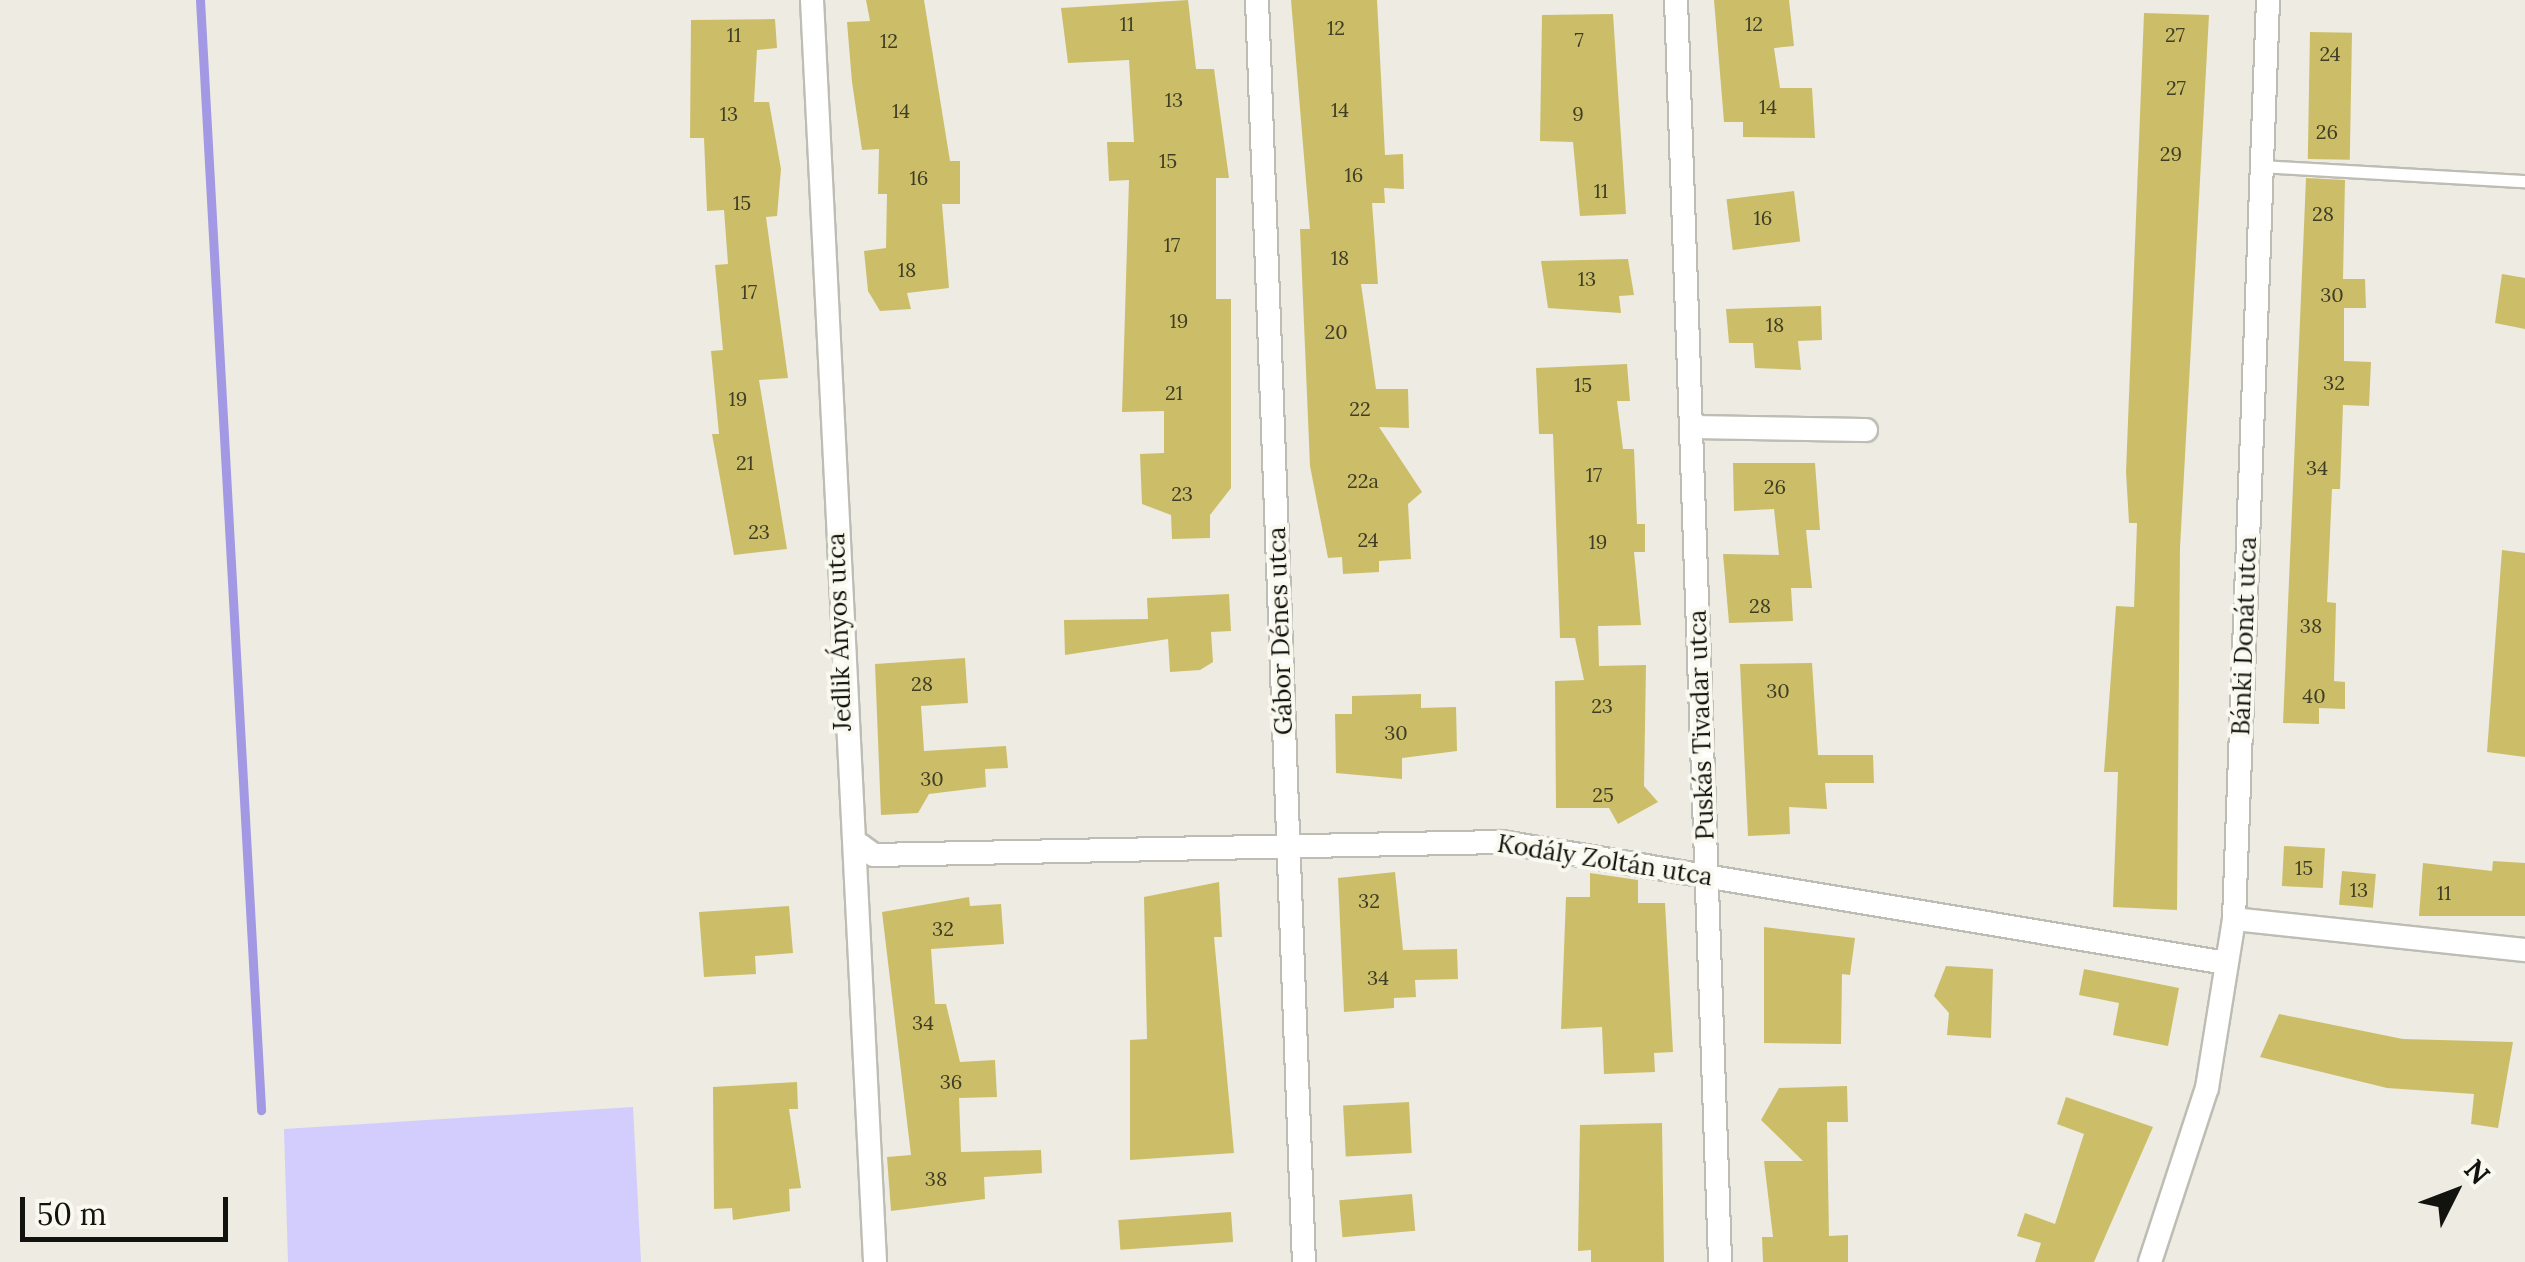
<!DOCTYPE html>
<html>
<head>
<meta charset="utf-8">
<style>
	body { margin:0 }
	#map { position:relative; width:2525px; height:1262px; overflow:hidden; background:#edebe2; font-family:Lora,serif }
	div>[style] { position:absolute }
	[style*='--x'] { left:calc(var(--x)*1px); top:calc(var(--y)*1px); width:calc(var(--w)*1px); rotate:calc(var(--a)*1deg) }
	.green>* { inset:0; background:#d2cdfc }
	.stream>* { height:9px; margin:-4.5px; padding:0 4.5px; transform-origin:4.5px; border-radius:4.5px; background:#a398e3 }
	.building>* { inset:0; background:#ccbe69; transform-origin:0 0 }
	.roads { filter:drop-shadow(2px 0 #bebdb4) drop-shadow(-2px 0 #bebdb4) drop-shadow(0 2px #bebdb4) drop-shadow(0 -2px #bebdb4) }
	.service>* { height:11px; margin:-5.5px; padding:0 5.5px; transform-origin:5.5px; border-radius:5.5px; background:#fff }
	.minor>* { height:22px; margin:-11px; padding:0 11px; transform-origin:11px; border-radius:11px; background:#fff }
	span { translate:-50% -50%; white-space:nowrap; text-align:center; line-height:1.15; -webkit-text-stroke:8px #faf9ef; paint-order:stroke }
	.number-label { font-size:20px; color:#403d25 }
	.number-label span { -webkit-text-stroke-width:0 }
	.street-label { font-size:25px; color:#12120e }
	.north { position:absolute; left:2405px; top:1142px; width:100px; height:100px; -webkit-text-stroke:8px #faf9ef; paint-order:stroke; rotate:48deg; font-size:28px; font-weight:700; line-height:40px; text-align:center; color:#12120e }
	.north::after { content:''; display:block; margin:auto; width:35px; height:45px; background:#12120e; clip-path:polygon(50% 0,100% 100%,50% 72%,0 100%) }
	.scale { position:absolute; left:20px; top:1197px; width:208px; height:45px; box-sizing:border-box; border:5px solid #12120e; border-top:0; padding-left:12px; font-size:30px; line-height:35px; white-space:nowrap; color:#12120e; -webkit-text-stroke:8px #faf9ef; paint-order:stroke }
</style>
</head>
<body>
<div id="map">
	<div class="green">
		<i style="clip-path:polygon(633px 1107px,641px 1262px,288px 1262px,284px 1129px)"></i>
	</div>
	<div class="stream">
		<i style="--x:200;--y:0;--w:1112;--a:86.85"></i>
	</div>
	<div class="building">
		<i style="clip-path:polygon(866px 0,924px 0,950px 161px,960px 161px,960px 204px,942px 204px,949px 288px,907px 293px,911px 309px,880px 311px,868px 291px,864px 251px,886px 248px,887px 194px,878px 194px,879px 149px,862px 150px,852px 82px,847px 22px,870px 21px)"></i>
		<i style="clip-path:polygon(1188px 0,1196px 69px,1214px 69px,1229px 178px,1216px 178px,1216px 299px,1231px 299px,1231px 488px,1210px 515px,1210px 538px,1172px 539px,1171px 515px,1142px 504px,1140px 454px,1164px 453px,1164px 411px,1122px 412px,1129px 180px,1109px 181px,1107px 142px,1134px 142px,1129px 60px,1068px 63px,1061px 8px)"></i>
		<i style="clip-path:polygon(1291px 0,1377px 0,1385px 155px,1403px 154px,1404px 189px,1384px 188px,1385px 203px,1372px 203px,1378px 284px,1361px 284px,1376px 389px,1408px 389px,1409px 428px,1379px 427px,1422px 492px,1408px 504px,1411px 559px,1379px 561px,1379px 572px,1343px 574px,1342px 557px,1328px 558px,1310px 466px,1300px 229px,1310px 229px)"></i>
		<i style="clip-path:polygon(1714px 0,1789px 0,1794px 46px,1774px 48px,1780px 88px,1812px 88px,1815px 138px,1743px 137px,1743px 122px,1724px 122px)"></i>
		<i style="clip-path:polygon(2144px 13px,2209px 15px,2180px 548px,2177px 910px,2113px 907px,2118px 772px,2104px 772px,2116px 606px,2134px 607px,2137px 523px,2129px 523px,2126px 472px)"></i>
		<i style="clip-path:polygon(1613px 14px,1626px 214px,1580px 216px,1573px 142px,1540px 141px,1542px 15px)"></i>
		<i style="clip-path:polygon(775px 19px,777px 48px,757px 50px,754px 102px,769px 102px,781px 169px,777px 216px,766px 217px,788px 378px,759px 380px,787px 549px,734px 555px,712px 434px,719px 434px,711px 351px,723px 350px,715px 265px,728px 264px,724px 210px,707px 211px,704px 138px,690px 138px,691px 20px)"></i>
		<i style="left:2310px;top:32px;width:42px;height:127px;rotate:1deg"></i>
		<i style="clip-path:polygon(2306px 178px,2345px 180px,2343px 279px,2365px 279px,2366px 308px,2344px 308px,2344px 361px,2371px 362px,2369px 406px,2343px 405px,2340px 489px,2332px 489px,2327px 602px,2336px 603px,2334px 681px,2345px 682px,2345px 709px,2319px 708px,2319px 724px,2283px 723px)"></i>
		<i style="left:1794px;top:191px;width:51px;height:68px;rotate:83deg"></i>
		<i style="clip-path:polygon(1628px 259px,1634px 295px,1619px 296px,1621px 313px,1548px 308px,1541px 261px)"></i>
		<i style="clip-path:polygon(2502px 274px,2525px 278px,2525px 329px,2495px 323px)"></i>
		<i style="clip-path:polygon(1821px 306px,1822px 340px,1798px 341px,1801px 370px,1755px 368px,1753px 343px,1729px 343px,1726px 309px)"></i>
		<i style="clip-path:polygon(1627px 364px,1630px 401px,1617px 401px,1623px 449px,1634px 449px,1637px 524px,1645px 524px,1645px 552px,1634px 552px,1641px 625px,1598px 626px,1599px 666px,1646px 665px,1644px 786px,1658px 802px,1618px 824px,1609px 808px,1556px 808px,1555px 681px,1584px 680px,1575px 638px,1560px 638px,1553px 434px,1539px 434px,1536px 368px)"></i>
		<i style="clip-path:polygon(1733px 463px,1815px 463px,1820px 530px,1806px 530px,1812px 588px,1791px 588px,1793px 621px,1729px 623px,1723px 554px,1779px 555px,1774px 509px,1734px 511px)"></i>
		<i style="clip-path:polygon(2502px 550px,2525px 553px,2525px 757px,2487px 752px)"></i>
		<i style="clip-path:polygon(1229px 594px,1231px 631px,1211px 632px,1213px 662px,1200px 670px,1170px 672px,1168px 639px,1065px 655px,1064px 620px,1148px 619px,1147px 598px)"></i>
		<i style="clip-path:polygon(965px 658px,968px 703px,921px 706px,924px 751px,1006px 746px,1008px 768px,985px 769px,986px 787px,929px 794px,918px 813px,881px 815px,875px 664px)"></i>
		<i style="clip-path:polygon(1812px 663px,1818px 755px,1873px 755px,1874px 783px,1825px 783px,1827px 809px,1789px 807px,1790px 834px,1748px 836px,1740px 664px)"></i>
		<i style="clip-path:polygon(1421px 694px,1421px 708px,1456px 707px,1457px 751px,1402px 758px,1402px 779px,1336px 773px,1335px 714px,1352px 714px,1352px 696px)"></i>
		<i style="left:2284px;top:846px;width:41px;height:40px;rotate:3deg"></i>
		<i style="clip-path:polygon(2493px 861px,2525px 863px,2525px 916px,2419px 916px,2423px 863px,2492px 871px)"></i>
		<i style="left:2342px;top:871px;width:34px;height:34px;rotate:5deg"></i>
		<i style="clip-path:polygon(1395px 872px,1403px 950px,1457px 949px,1458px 979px,1415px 980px,1416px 997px,1394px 998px,1394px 1008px,1344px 1012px,1338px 878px)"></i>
		<i style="clip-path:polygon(1590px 873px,1638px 880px,1638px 903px,1665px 903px,1673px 1052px,1654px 1053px,1655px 1072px,1604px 1074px,1602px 1027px,1561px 1029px,1566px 897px,1590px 897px)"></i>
		<i style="clip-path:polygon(1219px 882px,1222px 937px,1214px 937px,1234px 1153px,1130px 1160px,1130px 1040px,1147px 1039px,1144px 897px)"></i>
		<i style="clip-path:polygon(969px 897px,970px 906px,1001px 904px,1004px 944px,931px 949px,935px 1004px,946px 1004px,960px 1062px,995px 1060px,997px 1097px,959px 1098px,961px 1152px,1041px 1150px,1042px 1173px,984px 1177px,985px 1199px,891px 1211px,887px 1157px,911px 1155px,882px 912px)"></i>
		<i style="clip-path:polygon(789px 906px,793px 953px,755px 956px,756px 974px,704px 977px,699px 912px)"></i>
		<i style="clip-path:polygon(1764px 927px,1855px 938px,1850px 975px,1842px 974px,1841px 1044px,1764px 1043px)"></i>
		<i style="clip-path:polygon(1946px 966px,1993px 969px,1991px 1038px,1947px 1035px,1949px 1013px,1934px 996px)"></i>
		<i style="clip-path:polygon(2084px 969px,2179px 988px,2168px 1046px,2113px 1035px,2119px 1003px,2079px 995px)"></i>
		<i style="clip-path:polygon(2279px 1014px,2403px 1039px,2513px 1042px,2498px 1128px,2471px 1124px,2474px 1094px,2387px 1088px,2260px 1057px)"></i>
		<i style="clip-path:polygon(797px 1082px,798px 1109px,789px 1109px,801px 1188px,789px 1189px,790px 1211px,733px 1220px,732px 1208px,714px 1209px,713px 1087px)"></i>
		<i style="clip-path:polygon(1847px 1086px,1848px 1122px,1827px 1122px,1829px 1236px,1848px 1235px,1848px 1262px,1763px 1262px,1762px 1237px,1773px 1237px,1764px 1161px,1803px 1161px,1761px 1120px,1779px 1088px)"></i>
		<i style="clip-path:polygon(2066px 1097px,2153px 1127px,2094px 1262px,2035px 1262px,2041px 1243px,2017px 1236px,2025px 1213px,2055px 1224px,2084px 1134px,2057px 1124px)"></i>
		<i style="left:1409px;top:1102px;width:51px;height:66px;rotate:87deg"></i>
		<i style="clip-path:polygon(1662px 1123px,1664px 1262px,1591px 1262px,1591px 1250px,1578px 1251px,1580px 1125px)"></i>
		<i style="left:1412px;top:1194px;width:37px;height:73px;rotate:85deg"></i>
		<i style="left:1231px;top:1212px;width:30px;height:113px;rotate:86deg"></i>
	</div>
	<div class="roads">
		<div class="service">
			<i style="--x:2261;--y:166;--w:264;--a:3.3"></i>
		</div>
		<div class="minor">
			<i style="--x:812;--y:0;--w:1264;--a:87.14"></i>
			<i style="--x:1257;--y:0;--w:1263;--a:87.87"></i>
			<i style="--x:1676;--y:0;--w:1263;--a:88"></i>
			<i style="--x:1691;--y:427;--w:175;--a:1"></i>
			<i style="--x:860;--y:845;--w:17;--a:36"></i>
			<i style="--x:874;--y:855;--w:628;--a:-1.19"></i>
			<i style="--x:1502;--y:842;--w:734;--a:9.49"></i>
			<i style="--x:2234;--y:919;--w:293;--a:6.1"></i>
			<i style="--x:2150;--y:1262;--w:183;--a:-71.9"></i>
			<i style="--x:2207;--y:1088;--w:171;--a:-80.9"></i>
			<i style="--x:2234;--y:919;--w:920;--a:-87.88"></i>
		</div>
	</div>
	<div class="number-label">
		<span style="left:1127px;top:23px">11</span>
		<span style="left:1754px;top:23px">12</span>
		<span style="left:1336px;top:27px">12</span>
		<span style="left:734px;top:34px">11</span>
		<span style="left:2175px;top:34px">27</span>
		<span style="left:1579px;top:39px">7</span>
		<span style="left:889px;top:40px">12</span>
		<span style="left:2330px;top:53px">24</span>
		<span style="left:2176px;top:87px">27</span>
		<span style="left:1174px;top:99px">13</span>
		<span style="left:1768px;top:106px">14</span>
		<span style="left:1340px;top:109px">14</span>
		<span style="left:901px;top:110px">14</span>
		<span style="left:729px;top:113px">13</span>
		<span style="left:1578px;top:113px">9</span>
		<span style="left:2327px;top:131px">26</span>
		<span style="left:2171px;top:153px">29</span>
		<span style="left:1168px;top:160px">15</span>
		<span style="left:1354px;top:174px">16</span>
		<span style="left:919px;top:177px">16</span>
		<span style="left:1601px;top:190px">11</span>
		<span style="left:742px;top:202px">15</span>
		<span style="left:2323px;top:213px">28</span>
		<span style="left:1763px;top:217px">16</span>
		<span style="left:1172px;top:244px">17</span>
		<span style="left:1340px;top:257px">18</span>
		<span style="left:907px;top:269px">18</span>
		<span style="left:1587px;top:278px">13</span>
		<span style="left:749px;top:291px">17</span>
		<span style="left:2332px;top:294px">30</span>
		<span style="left:1179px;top:320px">19</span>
		<span style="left:1775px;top:324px">18</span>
		<span style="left:1336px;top:331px">20</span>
		<span style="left:2334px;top:382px">32</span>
		<span style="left:1583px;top:384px">15</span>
		<span style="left:1174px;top:392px">21</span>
		<span style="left:738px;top:398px">19</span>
		<span style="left:1360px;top:408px">22</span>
		<span style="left:745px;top:462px">21</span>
		<span style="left:2317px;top:467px">34</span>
		<span style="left:1594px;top:474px">17</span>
		<span style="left:1363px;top:480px">22a</span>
		<span style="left:1775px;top:486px">26</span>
		<span style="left:1182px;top:493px">23</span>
		<span style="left:759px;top:531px">23</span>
		<span style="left:1368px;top:539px">24</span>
		<span style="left:1598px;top:541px">19</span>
		<span style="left:1760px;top:605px">28</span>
		<span style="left:2311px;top:625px">38</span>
		<span style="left:922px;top:683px">28</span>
		<span style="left:1778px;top:690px">30</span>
		<span style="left:2314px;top:695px">40</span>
		<span style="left:1602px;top:705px">23</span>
		<span style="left:1396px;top:732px">30</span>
		<span style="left:932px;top:778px">30</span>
		<span style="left:1603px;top:794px">25</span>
		<span style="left:2304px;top:867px">15</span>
		<span style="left:2359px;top:889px">13</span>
		<span style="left:2444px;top:892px">11</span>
		<span style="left:1369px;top:900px">32</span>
		<span style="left:943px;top:928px">32</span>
		<span style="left:1378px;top:977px">34</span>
		<span style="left:923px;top:1022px">34</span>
		<span style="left:951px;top:1081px">36</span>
		<span style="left:936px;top:1178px">38</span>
	</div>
	<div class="street-label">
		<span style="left:1280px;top:631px;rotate:-92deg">Gábor Dénes utca</span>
		<span style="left:839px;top:632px;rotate:-92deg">Jedlik Ányos utca</span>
		<span style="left:2244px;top:636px;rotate:-88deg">Bánki Donát utca</span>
		<span style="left:1701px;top:725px;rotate:-92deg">Puskás Tivadar utca</span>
		<span style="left:1605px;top:860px;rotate:9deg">Kodály Zoltán utca</span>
	</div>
	<div class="north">N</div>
	<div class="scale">50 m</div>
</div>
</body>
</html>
